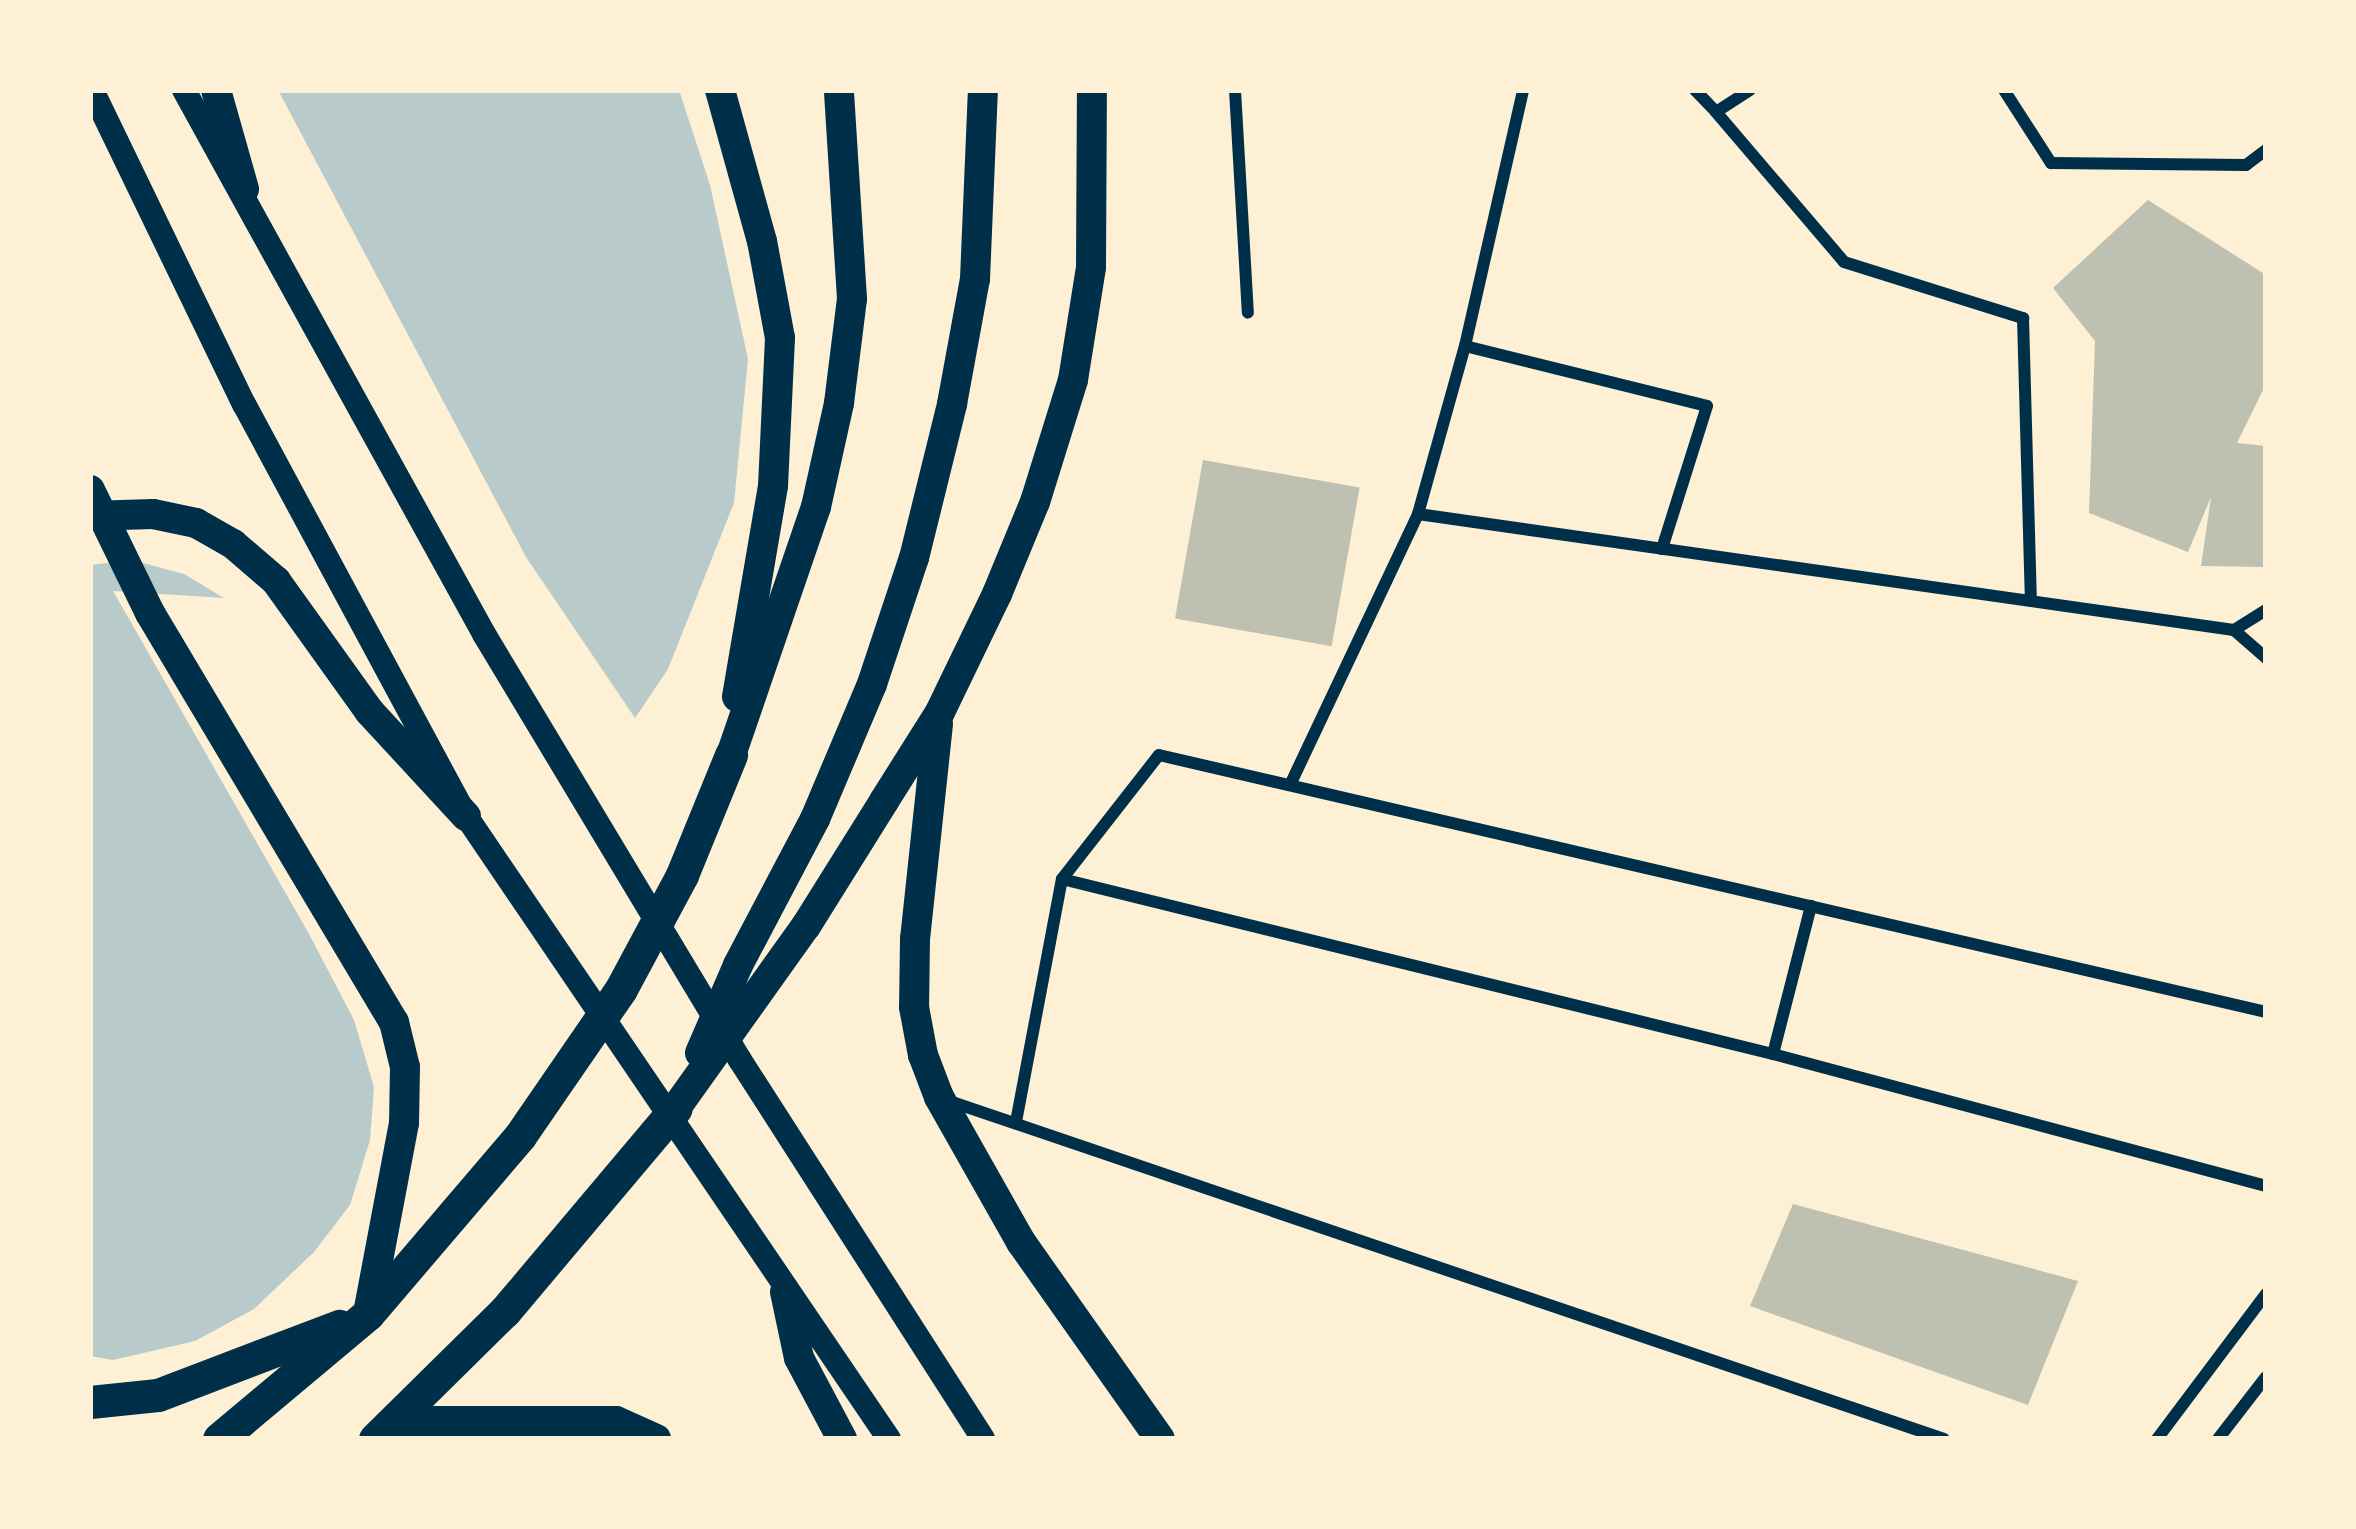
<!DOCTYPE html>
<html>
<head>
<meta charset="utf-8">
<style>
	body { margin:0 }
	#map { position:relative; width:2356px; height:1529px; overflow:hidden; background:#fdf0d5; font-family:"Open Sans",sans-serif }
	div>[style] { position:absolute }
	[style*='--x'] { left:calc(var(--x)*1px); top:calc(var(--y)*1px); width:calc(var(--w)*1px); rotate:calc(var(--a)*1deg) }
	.green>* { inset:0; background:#b9caca }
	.building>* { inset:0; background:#bec0b2; transform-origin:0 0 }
	.minor>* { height:12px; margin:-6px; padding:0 6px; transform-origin:6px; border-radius:6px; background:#003049 }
	.secondary>* { height:24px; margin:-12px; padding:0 12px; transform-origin:12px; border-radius:12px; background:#003049 }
	.primary>* { height:30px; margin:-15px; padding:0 15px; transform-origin:15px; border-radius:15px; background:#003049 }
	.trunk>* { height:33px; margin:-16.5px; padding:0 16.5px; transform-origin:16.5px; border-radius:16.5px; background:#003049 }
	span { translate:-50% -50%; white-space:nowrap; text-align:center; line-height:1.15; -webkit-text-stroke:12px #fdf0d5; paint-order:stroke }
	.frame { position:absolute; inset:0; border:93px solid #fdf0d5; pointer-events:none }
</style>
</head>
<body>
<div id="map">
	<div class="green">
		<i style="clip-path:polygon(278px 90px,679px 90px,710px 185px,748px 359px,734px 503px,668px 669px,635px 718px,526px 557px)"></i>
		<i style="clip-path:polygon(132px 560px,184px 574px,224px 598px,113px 591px,309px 934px,354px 1020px,374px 1087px,370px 1140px,350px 1205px,314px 1252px,254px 1309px,195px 1341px,113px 1360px,90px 1356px,90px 565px)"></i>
	</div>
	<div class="building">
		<i style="clip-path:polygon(2148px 200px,2266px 275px,2266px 384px,2237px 443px,2266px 446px,2266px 567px,2201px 566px,2211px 497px,2188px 552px,2089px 513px,2095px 341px,2053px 288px)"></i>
		<i style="left:1203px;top:460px;width:159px;height:161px;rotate:10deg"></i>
		<i style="clip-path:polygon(1793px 1204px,2078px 1281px,2028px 1405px,1750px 1306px)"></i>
	</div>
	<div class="minor">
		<i style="--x:1235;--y:90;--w:223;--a:86.7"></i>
		<i style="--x:1695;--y:90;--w:30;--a:46"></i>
		<i style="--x:1716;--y:112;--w:40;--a:-32.9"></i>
		<i style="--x:2004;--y:90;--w:87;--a:57.2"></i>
		<i style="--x:2051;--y:163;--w:195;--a:0.6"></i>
		<i style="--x:2246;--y:165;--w:25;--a:-37"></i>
		<i style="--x:1716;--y:112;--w:197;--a:49.5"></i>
		<i style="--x:1844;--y:262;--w:188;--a:17.4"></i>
		<i style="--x:2023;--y:318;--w:283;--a:88.4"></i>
		<i style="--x:1465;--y:346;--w:249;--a:13.9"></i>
		<i style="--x:1707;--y:406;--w:150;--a:107.5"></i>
		<i style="--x:1418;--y:514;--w:824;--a:8.09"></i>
		<i style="--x:2234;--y:630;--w:43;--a:41.2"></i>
		<i style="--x:2234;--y:630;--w:38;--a:-32"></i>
		<i style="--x:1290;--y:785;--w:300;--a:-64.7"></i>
		<i style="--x:1418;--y:514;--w:174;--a:-74.4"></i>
		<i style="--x:1465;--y:346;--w:262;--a:-77.2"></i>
		<i style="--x:1062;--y:879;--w:157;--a:-52"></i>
		<i style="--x:1159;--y:755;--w:1136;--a:13.07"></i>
		<i style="--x:1773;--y:1054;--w:153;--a:-75.6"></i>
		<i style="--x:946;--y:1100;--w:1054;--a:18.76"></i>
		<i style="--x:1016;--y:1122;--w:247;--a:-79.3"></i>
		<i style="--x:1062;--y:879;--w:732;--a:13.83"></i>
		<i style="--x:1773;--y:1054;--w:510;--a:14.99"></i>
		<i style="--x:2157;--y:1439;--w:181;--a:-53.1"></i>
		<i style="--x:2218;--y:1439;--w:78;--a:-52.3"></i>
	</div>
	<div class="secondary">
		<i style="--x:92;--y:90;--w:349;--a:64.2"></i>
		<i style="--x:244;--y:404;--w:468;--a:61.7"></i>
		<i style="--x:466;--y:816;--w:753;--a:55.82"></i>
		<i style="--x:184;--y:90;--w:621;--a:61.12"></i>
		<i style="--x:484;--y:634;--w:497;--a:59"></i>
		<i style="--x:740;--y:1060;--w:450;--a:57.3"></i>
	</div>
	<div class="primary">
		<i style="--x:216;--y:90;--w:103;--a:74.2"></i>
		<i style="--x:720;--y:90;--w:157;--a:74.5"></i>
		<i style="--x:762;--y:241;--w:99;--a:79.5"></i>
		<i style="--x:780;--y:338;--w:148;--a:92.7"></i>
		<i style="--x:773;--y:486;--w:214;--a:99.7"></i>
		<i style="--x:90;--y:490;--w:137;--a:64"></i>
		<i style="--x:150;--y:613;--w:476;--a:59.2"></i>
		<i style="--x:394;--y:1022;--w:46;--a:76.3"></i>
		<i style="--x:405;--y:1067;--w:56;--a:91"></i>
		<i style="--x:404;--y:1123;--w:194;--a:100.7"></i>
		<i style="--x:90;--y:516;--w:63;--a:-1.8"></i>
		<i style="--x:153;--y:514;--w:44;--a:11.8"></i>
		<i style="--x:196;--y:523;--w:43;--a:29.6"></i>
		<i style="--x:233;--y:544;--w:57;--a:40.7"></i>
		<i style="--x:276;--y:581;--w:160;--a:54.4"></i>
		<i style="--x:369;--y:711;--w:143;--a:47.3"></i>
		<i style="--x:938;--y:724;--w:216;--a:96.1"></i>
		<i style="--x:915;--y:939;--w:68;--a:90.8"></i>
		<i style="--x:914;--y:1007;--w:49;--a:79.4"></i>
		<i style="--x:923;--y:1055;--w:45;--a:69.1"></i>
		<i style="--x:939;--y:1097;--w:167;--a:60.5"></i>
		<i style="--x:1021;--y:1242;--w:241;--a:54.8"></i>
		<i style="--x:731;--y:755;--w:262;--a:-71.1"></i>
		<i style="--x:816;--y:507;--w:107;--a:-77.5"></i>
		<i style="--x:839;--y:403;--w:105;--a:-82.9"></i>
		<i style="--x:852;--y:299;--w:209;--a:-93.6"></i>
		<i style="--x:700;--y:1053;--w:96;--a:-66.6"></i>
		<i style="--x:738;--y:965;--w:165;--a:-62.2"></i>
		<i style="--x:815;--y:819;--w:147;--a:-67.1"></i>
		<i style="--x:872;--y:684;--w:133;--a:-71.6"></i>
		<i style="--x:914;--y:558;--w:159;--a:-76.1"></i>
		<i style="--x:952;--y:404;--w:127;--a:-79.6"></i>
		<i style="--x:975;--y:279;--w:189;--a:-87.6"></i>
		<i style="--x:676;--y:1108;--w:224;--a:-54.5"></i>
		<i style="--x:806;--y:926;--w:147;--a:-58"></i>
		<i style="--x:884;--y:801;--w:105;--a:-57.8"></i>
		<i style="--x:940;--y:712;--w:131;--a:-64.2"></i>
		<i style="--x:997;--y:594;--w:100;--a:-67.6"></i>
		<i style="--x:1035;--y:502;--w:128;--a:-72.7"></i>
		<i style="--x:1073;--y:380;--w:114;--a:-80.9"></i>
		<i style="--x:1091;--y:267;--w:177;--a:-89.7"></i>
		<i style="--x:785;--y:1292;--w:67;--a:78"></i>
		<i style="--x:799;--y:1358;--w:92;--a:62"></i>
		<i style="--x:396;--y:1421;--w:220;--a:0"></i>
		<i style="--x:616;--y:1421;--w:44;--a:24.2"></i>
	</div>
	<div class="trunk">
		<i style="--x:90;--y:1402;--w:68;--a:-5.9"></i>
		<i style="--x:158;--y:1395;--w:194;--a:-20.9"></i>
		<i style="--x:219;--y:1439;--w:194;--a:-40"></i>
		<i style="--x:368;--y:1314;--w:234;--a:-49.5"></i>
		<i style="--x:520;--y:1136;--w:178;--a:-55.5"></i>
		<i style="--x:621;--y:989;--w:129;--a:-61.8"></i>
		<i style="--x:682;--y:875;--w:130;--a:-67.8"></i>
		<i style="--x:375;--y:1439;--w:182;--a:-44.6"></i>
		<i style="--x:505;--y:1311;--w:265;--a:-49.9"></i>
	</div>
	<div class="frame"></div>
</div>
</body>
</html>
